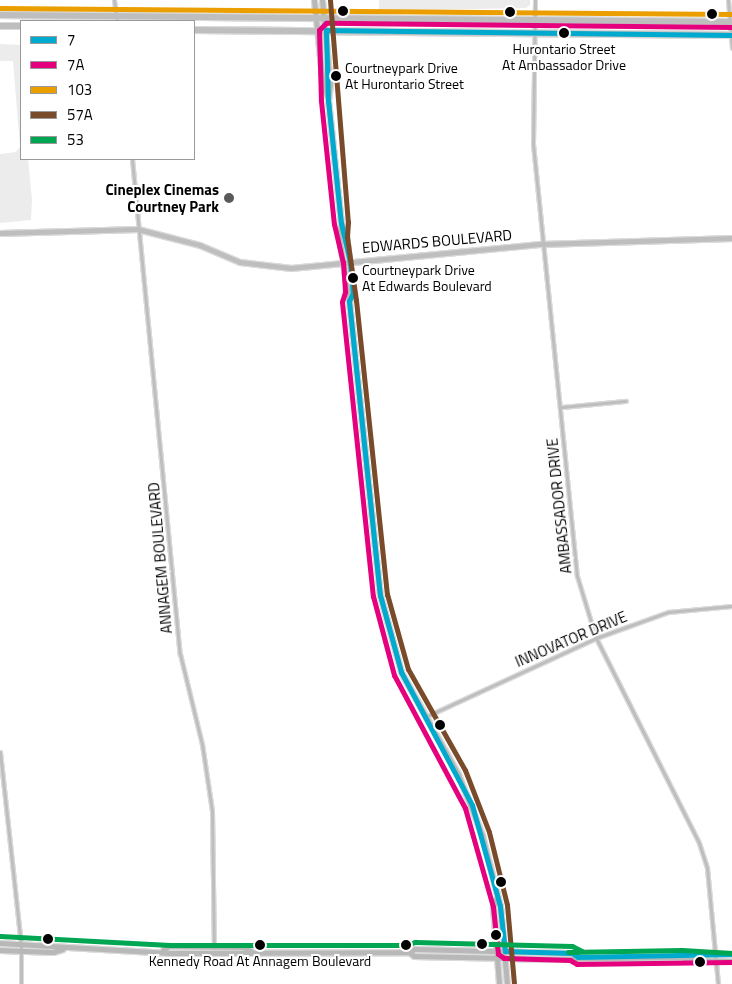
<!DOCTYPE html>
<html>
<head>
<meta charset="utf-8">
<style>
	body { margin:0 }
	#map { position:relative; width:732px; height:984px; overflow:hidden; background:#fff; font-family:"Titillium Web",sans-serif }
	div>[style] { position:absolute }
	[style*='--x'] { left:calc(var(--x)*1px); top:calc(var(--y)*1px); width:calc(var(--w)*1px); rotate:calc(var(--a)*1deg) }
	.green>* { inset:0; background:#ececec }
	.roads { filter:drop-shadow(1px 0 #dbdbdb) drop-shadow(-1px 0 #dbdbdb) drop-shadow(0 1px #dbdbdb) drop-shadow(0 -1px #dbdbdb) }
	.minor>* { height:3px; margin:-1.5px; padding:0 1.5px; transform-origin:1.5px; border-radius:1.5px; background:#bebebe }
	.tertiary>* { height:4.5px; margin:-2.25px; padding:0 2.25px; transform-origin:2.25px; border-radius:2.25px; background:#bebebe }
	.secondary>* { height:5px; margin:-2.5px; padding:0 2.5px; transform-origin:2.5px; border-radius:2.5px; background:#b8b8b8 }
	.primary>* { height:5.5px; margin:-2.75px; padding:0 2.75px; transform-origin:2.75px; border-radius:2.75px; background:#bebebe }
	.bus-1>* { height:5px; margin:-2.5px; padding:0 2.5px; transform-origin:2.5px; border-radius:2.5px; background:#00a9ce }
	.bus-2>* { height:5px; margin:-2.5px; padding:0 2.5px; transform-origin:2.5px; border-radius:2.5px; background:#e5007d }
	.bus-3>* { height:5px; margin:-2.5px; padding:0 2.5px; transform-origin:2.5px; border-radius:2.5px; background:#eb9e00 }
	.bus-4>* { height:5px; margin:-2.5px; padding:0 2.5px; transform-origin:2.5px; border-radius:2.5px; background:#7a4b2a }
	.bus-5>* { height:5px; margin:-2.5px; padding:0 2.5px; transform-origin:2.5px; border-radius:2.5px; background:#00a651 }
	.dots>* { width:14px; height:14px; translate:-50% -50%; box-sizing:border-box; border:2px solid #fff; border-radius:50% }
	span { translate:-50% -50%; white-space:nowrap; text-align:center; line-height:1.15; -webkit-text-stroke:4px #fff; paint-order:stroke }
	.bus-label { font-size:14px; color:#000 }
	.left { translate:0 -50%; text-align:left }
	.poi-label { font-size:15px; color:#000; font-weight:700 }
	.right { translate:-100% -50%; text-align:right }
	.street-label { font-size:15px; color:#000 }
	.legend { position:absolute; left:20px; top:20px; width:175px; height:140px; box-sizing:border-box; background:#fff; border:1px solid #999; margin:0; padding:6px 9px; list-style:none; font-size:15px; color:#000 }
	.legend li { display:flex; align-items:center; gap:10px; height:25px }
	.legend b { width:25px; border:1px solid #999 }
</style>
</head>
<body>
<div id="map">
	<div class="green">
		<i style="clip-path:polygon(379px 0,530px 0,530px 5px,526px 8px,379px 11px)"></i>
		<i style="clip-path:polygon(0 44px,21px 45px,21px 159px,28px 159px,32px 200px,31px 220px,0 223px,0 154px,16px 152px,20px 147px,13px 61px,0 61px)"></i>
	</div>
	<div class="roads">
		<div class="minor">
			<i style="--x:114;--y:0;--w:21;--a:82"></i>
			<i style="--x:535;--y:0;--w:144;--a:90.8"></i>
			<i style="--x:533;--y:144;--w:434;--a:84.2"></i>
			<i style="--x:577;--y:576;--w:65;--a:73"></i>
			<i style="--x:596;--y:638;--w:229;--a:63.3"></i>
			<i style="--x:699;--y:843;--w:26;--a:72"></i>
			<i style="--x:707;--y:868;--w:117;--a:84.6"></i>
			<i style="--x:728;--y:0;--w:48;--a:85.2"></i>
			<i style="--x:132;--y:159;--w:497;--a:84.5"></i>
			<i style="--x:180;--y:654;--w:93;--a:76.3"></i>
			<i style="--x:202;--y:744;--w:68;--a:81.5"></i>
			<i style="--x:212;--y:811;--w:137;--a:89.2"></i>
			<i style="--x:561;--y:407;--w:65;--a:-5.3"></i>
			<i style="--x:425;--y:717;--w:188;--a:-24.8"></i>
			<i style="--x:596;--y:638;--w:77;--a:-19.9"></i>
			<i style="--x:668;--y:612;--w:64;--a:-5.4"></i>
			<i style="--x:0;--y:752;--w:193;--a:83.8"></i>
			<i style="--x:21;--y:944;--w:40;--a:90"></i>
		</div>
		<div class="tertiary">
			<i style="--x:0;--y:233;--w:138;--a:-1.7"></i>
			<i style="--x:138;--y:229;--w:64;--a:14.5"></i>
			<i style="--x:200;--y:245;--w:43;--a:23"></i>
			<i style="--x:240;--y:262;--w:51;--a:6.7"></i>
			<i style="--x:291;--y:268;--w:252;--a:-5.5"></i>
			<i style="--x:542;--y:244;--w:190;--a:-1.8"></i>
		</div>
		<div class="secondary">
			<i style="--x:314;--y:0;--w:85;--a:84"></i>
			<i style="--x:323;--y:85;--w:14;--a:69"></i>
			<i style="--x:322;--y:0;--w:84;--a:84.6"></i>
			<i style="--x:330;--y:84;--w:16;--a:97"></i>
			<i style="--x:328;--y:100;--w:124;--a:84"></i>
			<i style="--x:341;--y:223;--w:14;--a:98"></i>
			<i style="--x:339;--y:237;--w:65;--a:81.1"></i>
			<i style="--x:349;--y:301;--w:296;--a:84"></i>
			<i style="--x:380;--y:595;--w:80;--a:74.7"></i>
			<i style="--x:401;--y:672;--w:117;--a:60.8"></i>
			<i style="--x:458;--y:774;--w:66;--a:68.5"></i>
			<i style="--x:482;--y:835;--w:73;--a:75.8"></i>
			<i style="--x:500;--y:906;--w:78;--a:84.9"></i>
			<i style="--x:342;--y:224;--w:12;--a:70"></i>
			<i style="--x:346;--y:235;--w:58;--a:83.1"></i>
			<i style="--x:353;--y:293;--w:9;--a:117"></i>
			<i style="--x:496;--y:899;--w:9;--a:111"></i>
			<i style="--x:493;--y:907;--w:77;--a:85.5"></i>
			<i style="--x:0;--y:943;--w:170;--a:3.4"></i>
			<i style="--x:170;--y:953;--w:239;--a:-0.2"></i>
			<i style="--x:409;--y:952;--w:7;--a:-27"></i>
			<i style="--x:415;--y:949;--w:157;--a:1.5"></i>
			<i style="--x:572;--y:953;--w:7;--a:34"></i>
			<i style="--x:0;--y:950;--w:53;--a:2.2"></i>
			<i style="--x:53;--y:952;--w:10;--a:-17"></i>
			<i style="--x:163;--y:950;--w:7;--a:-34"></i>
			<i style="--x:169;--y:946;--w:74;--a:0.8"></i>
			<i style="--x:243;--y:947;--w:9;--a:27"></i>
			<i style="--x:409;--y:952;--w:6;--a:39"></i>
			<i style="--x:414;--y:956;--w:138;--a:1.2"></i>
			<i style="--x:552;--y:959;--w:130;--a:-0.9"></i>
			<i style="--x:682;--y:957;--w:8;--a:23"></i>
			<i style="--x:689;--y:960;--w:43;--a:1.3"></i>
			<i style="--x:682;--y:957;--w:7;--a:-34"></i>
			<i style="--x:688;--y:953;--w:44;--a:1.3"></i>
		</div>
		<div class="primary">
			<i style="--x:0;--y:15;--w:732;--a:0.55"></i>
			<i style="--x:0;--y:26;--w:21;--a:0"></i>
			<i style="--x:194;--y:30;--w:538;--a:0.53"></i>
		</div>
	</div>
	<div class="bus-1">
		<i style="--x:732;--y:35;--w:406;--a:-179.3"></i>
		<i style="--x:326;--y:30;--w:70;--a:88.4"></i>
		<i style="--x:328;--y:100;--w:124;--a:84"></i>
		<i style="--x:341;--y:223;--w:39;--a:77"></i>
		<i style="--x:350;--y:261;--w:32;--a:85"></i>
		<i style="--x:353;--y:293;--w:9;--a:117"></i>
		<i style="--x:349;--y:301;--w:296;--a:84"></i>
		<i style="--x:380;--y:595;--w:80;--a:74.7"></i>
		<i style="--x:401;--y:672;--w:151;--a:61.9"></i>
		<i style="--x:472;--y:805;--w:105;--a:74.5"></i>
		<i style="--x:500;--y:906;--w:45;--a:83.7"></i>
		<i style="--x:505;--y:951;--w:67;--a:1.7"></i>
		<i style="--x:572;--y:953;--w:7;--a:34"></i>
		<i style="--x:578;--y:957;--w:154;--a:-1.1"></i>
	</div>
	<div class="bus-2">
		<i style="--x:732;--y:27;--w:406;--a:-179.4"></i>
		<i style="--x:326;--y:23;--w:10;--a:135"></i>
		<i style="--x:319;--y:30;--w:71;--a:88.4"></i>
		<i style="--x:321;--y:101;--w:124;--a:84"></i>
		<i style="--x:334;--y:224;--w:39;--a:77"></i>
		<i style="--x:343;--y:262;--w:30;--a:86"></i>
		<i style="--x:345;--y:292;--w:10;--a:107"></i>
		<i style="--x:342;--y:302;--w:296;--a:84"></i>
		<i style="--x:373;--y:596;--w:82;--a:75.1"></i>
		<i style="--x:394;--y:675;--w:151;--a:61.9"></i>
		<i style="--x:465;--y:808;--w:103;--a:74.2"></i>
		<i style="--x:493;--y:907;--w:47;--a:83.9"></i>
		<i style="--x:498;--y:954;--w:7;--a:34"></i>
		<i style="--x:504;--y:958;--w:66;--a:1.7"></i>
		<i style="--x:570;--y:960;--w:8;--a:30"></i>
		<i style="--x:577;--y:964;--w:155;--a:-0.7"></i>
	</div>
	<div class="bus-3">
		<i style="--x:0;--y:8;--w:732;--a:0.47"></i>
	</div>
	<div class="bus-4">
		<i style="--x:330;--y:0;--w:223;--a:85.4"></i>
		<i style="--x:348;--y:222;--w:15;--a:94"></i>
		<i style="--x:347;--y:237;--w:64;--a:81.9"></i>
		<i style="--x:356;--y:300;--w:296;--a:84"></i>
		<i style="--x:387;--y:594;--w:78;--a:74.4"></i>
		<i style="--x:408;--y:669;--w:116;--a:60.6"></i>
		<i style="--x:465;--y:770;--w:66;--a:68.8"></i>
		<i style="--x:489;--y:832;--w:75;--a:76.1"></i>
		<i style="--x:507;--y:905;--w:78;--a:84.9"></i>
	</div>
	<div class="bus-5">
		<i style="--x:0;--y:936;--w:170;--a:3"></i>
		<i style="--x:170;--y:945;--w:237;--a:0"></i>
		<i style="--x:407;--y:945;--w:9;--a:-21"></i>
		<i style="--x:415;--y:942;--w:157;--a:1.5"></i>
		<i style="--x:572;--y:946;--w:11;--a:27"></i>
		<i style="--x:568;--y:952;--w:114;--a:-1"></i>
		<i style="--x:682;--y:950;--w:50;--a:3.4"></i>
	</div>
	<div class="dots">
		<i style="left:343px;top:11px;background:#000"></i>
		<i style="left:510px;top:12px;background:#000"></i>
		<i style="left:712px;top:14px;background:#000"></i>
		<i style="left:564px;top:33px;background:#000"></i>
		<i style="left:336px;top:76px;background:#000"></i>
		<i style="left:229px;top:198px;background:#595959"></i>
		<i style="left:353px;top:278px;background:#000"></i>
		<i style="left:440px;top:725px;background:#000"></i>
		<i style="left:501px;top:882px;background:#000"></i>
		<i style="left:496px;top:935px;background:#000"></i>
		<i style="left:48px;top:939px;background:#000"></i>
		<i style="left:482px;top:944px;background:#000"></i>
		<i style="left:260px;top:945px;background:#000"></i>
		<i style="left:406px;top:945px;background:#000"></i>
		<i style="left:700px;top:962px;background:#000"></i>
	</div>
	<div class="bus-label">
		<span style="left:564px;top:57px">Hurontario Street<br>At Ambassador Drive</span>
		<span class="left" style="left:345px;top:76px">Courtneypark Drive<br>At Hurontario Street</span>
		<span class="left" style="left:362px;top:278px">Courtneypark Drive<br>At Edwards Boulevard</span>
		<span style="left:260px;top:961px">Kennedy Road At Annagem Boulevard</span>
	</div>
	<div class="poi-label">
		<span class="right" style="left:219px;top:198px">Cineplex Cinemas<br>Courtney Park</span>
	</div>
	<div class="street-label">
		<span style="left:437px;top:241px;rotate:-5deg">EDWARDS BOULEVARD</span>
		<span style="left:559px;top:506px;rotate:-96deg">AMBASSADOR DRIVE</span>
		<span style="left:160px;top:558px;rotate:-95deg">ANNAGEM BOULEVARD</span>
		<span style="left:571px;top:639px;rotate:-23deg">INNOVATOR DRIVE</span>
	</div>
	<ul class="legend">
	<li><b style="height:6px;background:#00a9ce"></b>7</li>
	<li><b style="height:6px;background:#e5007d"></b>7A</li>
	<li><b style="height:6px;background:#eb9e00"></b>103</li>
	<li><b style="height:6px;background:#7a4b2a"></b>57A</li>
	<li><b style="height:6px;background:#00a651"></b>53</li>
	</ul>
</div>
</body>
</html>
